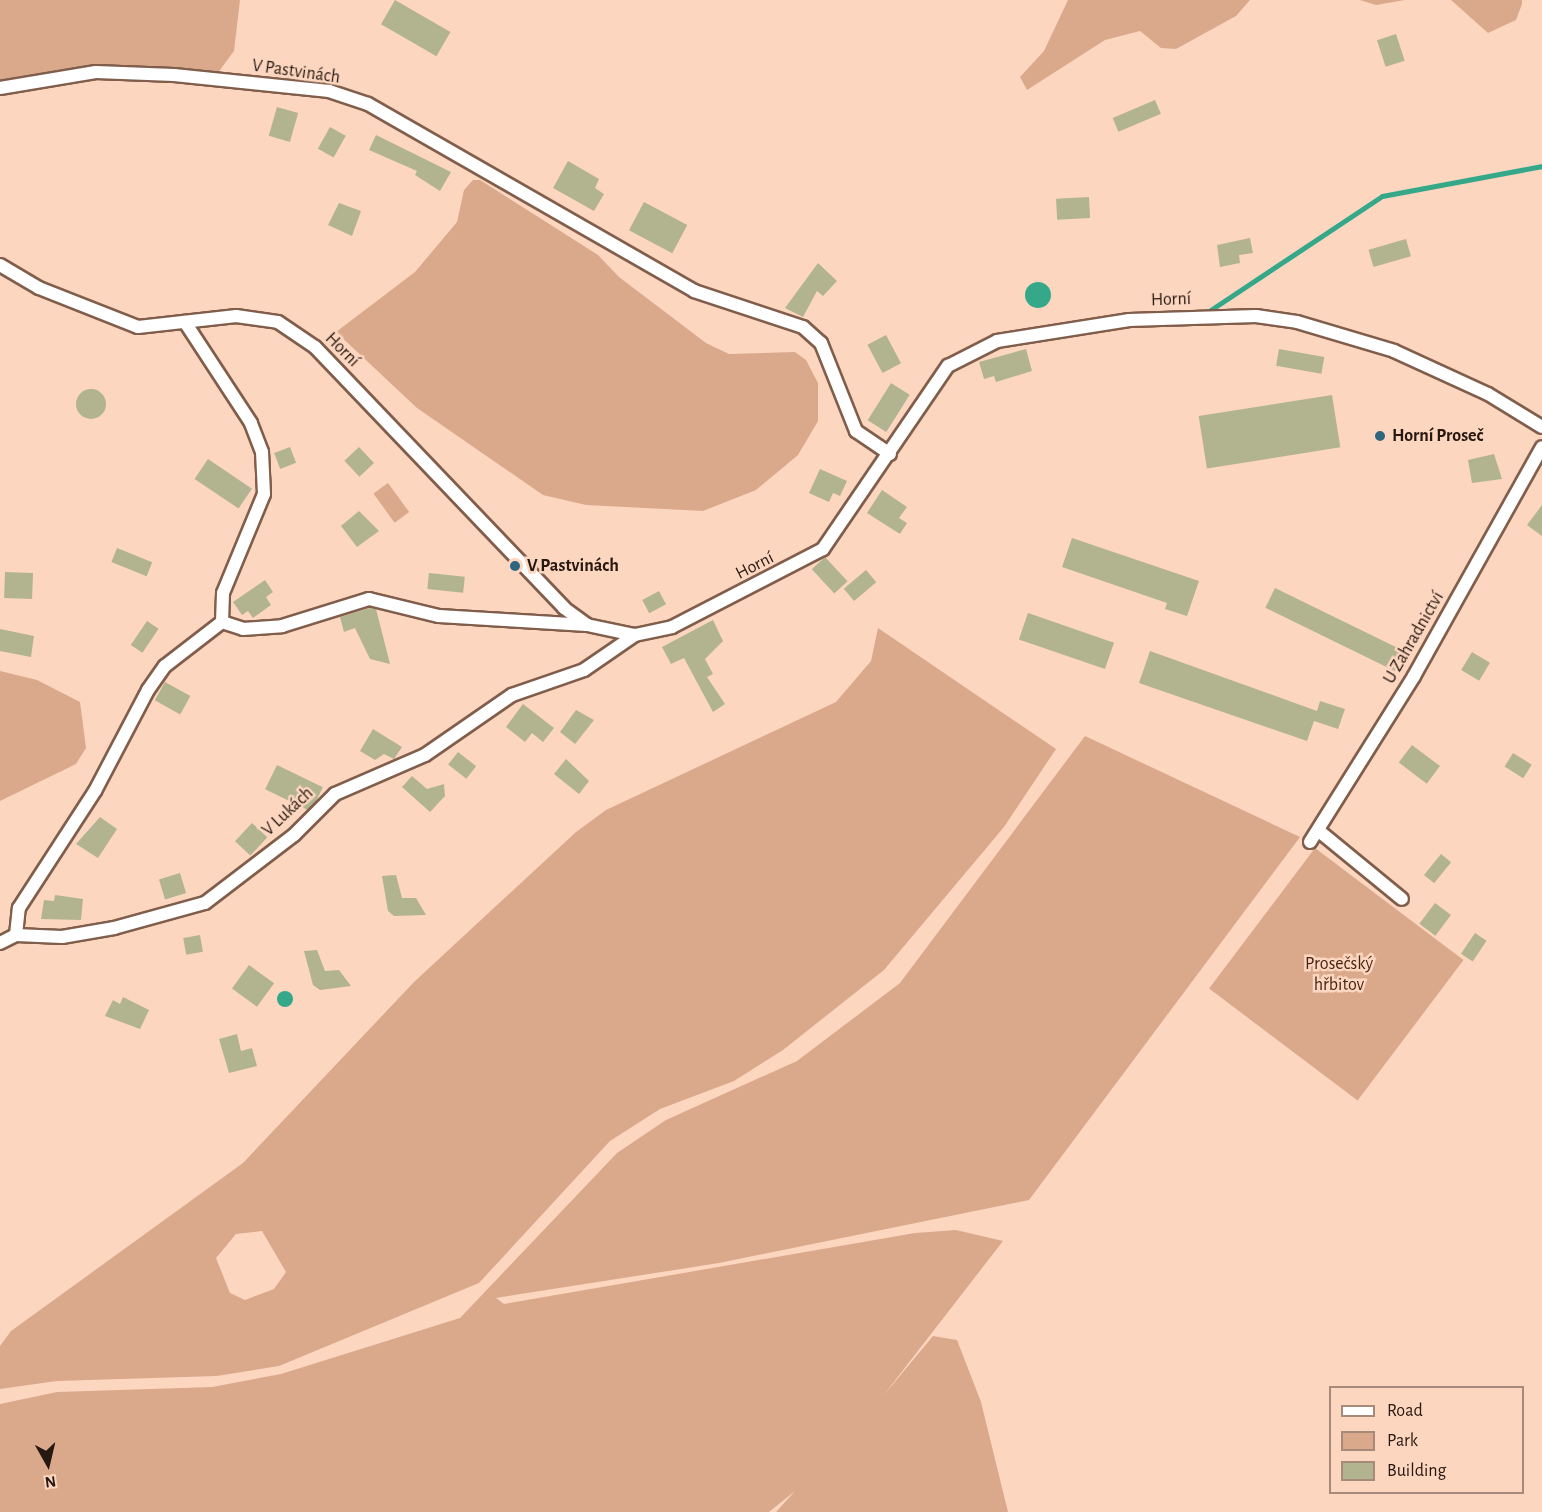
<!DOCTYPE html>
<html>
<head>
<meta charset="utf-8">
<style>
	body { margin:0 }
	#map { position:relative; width:1542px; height:1512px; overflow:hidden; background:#fdd6c0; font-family:"Alegreya Sans",sans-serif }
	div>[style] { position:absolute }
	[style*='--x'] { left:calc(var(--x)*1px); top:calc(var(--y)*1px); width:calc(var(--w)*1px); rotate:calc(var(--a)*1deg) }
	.green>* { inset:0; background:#daa98c; transform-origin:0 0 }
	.water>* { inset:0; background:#35a88a }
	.round { border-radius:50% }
	.stream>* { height:5px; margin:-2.5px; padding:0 2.5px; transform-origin:2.5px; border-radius:2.5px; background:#35a88a }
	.building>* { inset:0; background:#b1b48e; transform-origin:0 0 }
	.roads { filter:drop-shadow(2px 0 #805e4b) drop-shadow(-2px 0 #805e4b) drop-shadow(0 2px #805e4b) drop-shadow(0 -2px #805e4b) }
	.minor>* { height:12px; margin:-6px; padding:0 6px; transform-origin:6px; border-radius:6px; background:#fff }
	.dots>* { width:16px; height:16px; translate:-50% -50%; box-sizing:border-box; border:3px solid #fdd6c0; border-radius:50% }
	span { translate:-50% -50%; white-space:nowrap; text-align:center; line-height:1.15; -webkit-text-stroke:5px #fdd6c0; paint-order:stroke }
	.street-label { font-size:18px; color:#271911 }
	.poi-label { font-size:18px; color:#271911; font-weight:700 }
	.left { translate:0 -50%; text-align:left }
	.park-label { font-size:18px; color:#452511 }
	.legend { position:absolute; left:1329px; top:1386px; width:195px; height:108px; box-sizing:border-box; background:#fdd6c0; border:2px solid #a78a7a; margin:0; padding:8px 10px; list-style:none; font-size:18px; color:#271911 }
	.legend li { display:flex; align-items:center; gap:12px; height:30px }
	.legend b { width:30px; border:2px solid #a78a7a }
	.north { position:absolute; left:18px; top:1434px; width:60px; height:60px; -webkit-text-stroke:4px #fdd6c0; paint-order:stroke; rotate:172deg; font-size:16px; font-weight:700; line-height:24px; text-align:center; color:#271911 }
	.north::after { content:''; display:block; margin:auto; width:21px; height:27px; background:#271911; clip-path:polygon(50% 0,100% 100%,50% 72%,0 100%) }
</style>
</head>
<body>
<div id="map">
	<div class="green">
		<i style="clip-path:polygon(0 0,240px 0,234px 51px,217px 74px,108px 65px,0 81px)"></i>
		<i style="clip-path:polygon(1068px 0,1250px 0,1236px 16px,1176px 49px,1161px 48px,1140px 31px,1105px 40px,1027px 90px,1020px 77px,1044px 51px)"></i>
		<i style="clip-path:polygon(1360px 0,1405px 0,1376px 5px)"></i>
		<i style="clip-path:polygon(1451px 0,1522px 0,1522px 4px,1516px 20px,1488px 33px)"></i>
		<i style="clip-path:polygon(473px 180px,480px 180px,598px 255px,619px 277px,706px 343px,729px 354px,795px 352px,806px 360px,818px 383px,818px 421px,798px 455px,756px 490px,703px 511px,586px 505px,543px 495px,417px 408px,336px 332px,415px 272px,457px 222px,464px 190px)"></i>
		<i style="left:388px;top:483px;width:36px;height:18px;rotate:54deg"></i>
		<i style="clip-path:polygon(evenodd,878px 628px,1056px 749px,1004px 827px,884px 970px,783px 1050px,734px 1081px,660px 1109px,610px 1141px,479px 1283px,279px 1366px,217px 1376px,57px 1381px,0 1389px,0 1346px,11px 1331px,243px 1163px,414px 982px,576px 832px,606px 810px,836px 702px,871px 661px,878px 628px,262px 1231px,286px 1272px,274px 1289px,245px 1300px,230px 1293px,216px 1258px,236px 1234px,262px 1231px)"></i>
		<i style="clip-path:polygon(0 671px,37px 680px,80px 702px,86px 748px,76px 764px,0 801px)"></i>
		<i style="clip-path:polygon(1085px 736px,1300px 837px,1029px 1200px,719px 1263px,496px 1298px,504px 1304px,915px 1233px,956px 1230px,1003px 1241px,883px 1396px,933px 1336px,957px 1340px,981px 1402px,1008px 1512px,776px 1512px,795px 1491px,769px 1512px,0 1512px,0 1404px,57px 1392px,212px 1387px,281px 1374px,460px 1318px,617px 1153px,666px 1120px,797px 1061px,900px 983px)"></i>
		<i style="left:1315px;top:848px;width:186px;height:176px;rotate:37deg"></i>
	</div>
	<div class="water">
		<i class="round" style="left:1025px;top:282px;width:26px;height:26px"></i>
		<i class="round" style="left:277px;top:991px;width:16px;height:16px"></i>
	</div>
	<div class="stream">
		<i style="--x:1203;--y:315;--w:215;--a:-33.6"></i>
		<i style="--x:1382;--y:196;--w:163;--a:-10.6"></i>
	</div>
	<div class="building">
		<i style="left:395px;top:0;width:64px;height:28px;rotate:30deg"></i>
		<i style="left:1396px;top:34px;width:28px;height:20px;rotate:72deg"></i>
		<i style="left:1155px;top:100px;width:15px;height:46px;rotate:67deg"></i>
		<i style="left:277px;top:107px;width:22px;height:30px;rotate:16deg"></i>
		<i style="left:330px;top:127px;width:18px;height:25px;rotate:29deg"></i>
		<i style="clip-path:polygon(376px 135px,451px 172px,440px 191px,415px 175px,417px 171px,369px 150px)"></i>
		<i style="clip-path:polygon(568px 161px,599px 179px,595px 188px,604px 194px,594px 211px,553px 188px)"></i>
		<i style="left:1089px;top:197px;width:21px;height:33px;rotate:87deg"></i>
		<i style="left:644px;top:202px;width:49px;height:32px;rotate:28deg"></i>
		<i style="clip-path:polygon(339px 203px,361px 211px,352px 236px,328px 225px)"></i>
		<i style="clip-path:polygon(1250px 238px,1253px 253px,1239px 255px,1240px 263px,1220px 267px,1217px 245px)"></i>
		<i style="left:1406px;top:239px;width:18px;height:39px;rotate:74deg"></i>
		<i style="clip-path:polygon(818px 263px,837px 281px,823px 296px,817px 291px,803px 317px,785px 308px)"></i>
		<i style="left:886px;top:335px;width:32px;height:21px;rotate:62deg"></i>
		<i style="clip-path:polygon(1026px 349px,1032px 371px,996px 382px,994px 376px,984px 379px,979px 362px)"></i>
		<i style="left:1279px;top:349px;width:46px;height:17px;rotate:10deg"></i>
		<i style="left:891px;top:383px;width:22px;height:44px;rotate:32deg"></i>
		<i class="round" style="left:76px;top:389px;width:30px;height:30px"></i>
		<i style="left:1332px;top:395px;width:53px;height:135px;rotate:81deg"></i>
		<i style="left:290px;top:447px;width:17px;height:17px;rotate:69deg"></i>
		<i style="left:359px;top:447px;width:22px;height:20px;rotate:47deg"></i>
		<i style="clip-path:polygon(1494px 454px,1502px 479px,1472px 483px,1468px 460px)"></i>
		<i style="left:208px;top:459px;width:53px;height:24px;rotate:34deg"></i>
		<i style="clip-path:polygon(820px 469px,847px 481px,840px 496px,833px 493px,829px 502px,809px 493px)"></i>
		<i style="clip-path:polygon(882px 490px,907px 507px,899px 518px,907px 523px,900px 534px,867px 513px)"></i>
		<i style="clip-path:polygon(1542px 505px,1542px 536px,1527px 525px)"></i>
		<i style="clip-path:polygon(359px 511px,379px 531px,357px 547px,341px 526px)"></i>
		<i style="clip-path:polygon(1072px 538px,1199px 581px,1187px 616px,1165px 609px,1167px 603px,1062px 567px)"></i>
		<i style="left:117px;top:548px;width:38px;height:15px;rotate:22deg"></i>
		<i style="left:825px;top:557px;width:33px;height:18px;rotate:47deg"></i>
		<i style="left:866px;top:570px;width:16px;height:29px;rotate:50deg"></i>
		<i style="left:33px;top:573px;width:26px;height:28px;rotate:92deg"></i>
		<i style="left:429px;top:573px;width:36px;height:16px;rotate:6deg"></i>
		<i style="clip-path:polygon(265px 580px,273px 592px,266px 597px,271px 605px,253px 618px,248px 611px,242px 615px,233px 602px)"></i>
		<i style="left:1275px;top:588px;width:144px;height:22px;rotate:26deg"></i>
		<i style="left:659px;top:591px;width:15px;height:19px;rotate:62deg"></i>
		<i style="clip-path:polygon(370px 608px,376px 609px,390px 664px,370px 659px,355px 628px,344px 632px,340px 617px)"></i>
		<i style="left:1028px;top:613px;width:91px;height:28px;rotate:19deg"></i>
		<i style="clip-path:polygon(713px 620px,723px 641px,705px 659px,713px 674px,707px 677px,725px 704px,713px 712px,684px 658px,671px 664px,662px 647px)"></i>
		<i style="left:147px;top:621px;width:14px;height:29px;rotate:34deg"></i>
		<i style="clip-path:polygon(0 629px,34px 636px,31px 657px,0 651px)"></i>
		<i style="clip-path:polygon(1150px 651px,1317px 711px,1320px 701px,1345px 709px,1338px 729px,1314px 721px,1307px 741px,1139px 683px)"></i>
		<i style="left:1472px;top:652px;width:21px;height:21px;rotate:31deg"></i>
		<i style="left:165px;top:682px;width:29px;height:21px;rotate:29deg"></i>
		<i style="clip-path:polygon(523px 704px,554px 728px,543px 742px,532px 733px,525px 742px,506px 727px)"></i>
		<i style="clip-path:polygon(576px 710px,594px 720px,575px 744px,560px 732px)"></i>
		<i style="clip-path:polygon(373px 729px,402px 747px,394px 759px,384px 754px,375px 760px,360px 751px)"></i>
		<i style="left:1412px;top:745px;width:35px;height:22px;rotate:37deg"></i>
		<i style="left:458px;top:752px;width:23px;height:16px;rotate:38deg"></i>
		<i style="left:1513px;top:753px;width:22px;height:16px;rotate:32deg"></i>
		<i style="clip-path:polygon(566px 759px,589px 781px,579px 794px,554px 774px)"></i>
		<i style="left:277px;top:765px;width:51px;height:27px;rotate:26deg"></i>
		<i style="clip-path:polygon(412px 776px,427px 789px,444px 784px,445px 796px,430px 812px,402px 787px)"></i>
		<i style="clip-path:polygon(100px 817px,117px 829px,98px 858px,76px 844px)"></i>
		<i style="left:252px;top:823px;width:21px;height:25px;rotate:43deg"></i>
		<i style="left:1441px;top:854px;width:13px;height:27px;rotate:39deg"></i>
		<i style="left:180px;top:873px;width:21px;height:22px;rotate:73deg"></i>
		<i style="clip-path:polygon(396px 875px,402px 898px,416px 898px,426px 915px,394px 916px,388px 911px,382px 876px)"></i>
		<i style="clip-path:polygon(55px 895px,83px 899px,81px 920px,41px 919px,44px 900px,54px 901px)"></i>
		<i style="left:1435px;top:903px;width:20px;height:26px;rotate:37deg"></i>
		<i style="left:1475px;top:933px;width:14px;height:25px;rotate:34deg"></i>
		<i style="left:200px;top:935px;width:17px;height:17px;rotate:80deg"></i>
		<i style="clip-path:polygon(317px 950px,325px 971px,339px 970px,351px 986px,320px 990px,313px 985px,304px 951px)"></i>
		<i style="left:249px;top:965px;width:31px;height:29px;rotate:36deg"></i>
		<i style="clip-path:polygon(123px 997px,149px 1010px,140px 1029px,105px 1016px,113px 1000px,120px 1004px)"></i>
		<i style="clip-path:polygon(237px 1034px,241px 1051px,252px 1048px,257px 1066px,229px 1073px,219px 1039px)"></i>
	</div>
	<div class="roads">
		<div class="minor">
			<i style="--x:0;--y:88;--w:97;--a:-9.5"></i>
			<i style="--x:96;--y:72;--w:78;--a:2.2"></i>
			<i style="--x:174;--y:75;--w:156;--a:5.9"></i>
			<i style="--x:329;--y:91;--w:41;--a:18.4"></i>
			<i style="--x:368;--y:104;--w:376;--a:29.8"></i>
			<i style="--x:694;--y:291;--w:115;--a:18.3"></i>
			<i style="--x:803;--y:327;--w:24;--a:42"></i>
			<i style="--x:821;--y:343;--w:95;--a:68.3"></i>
			<i style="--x:856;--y:431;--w:41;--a:34.1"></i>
			<i style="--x:0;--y:265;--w:45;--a:30.5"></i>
			<i style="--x:39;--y:288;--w:106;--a:21.5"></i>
			<i style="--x:138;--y:327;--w:99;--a:-6.4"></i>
			<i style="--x:236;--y:316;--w:42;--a:8.1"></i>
			<i style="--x:278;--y:322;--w:45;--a:34"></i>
			<i style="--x:315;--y:347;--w:361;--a:46.3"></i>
			<i style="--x:564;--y:608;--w:29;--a:36"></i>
			<i style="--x:587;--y:625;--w:49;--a:11.8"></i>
			<i style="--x:635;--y:635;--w:38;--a:-12"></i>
			<i style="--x:672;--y:627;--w:170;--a:-27.3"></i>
			<i style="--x:823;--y:549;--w:222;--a:-55.7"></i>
			<i style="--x:948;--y:366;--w:55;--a:-27"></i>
			<i style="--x:997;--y:341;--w:134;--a:-9"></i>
			<i style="--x:1129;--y:320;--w:127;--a:-1.8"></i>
			<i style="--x:1256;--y:316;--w:41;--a:8.3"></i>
			<i style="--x:1297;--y:322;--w:101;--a:16.6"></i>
			<i style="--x:1394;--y:351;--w:103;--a:24.6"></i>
			<i style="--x:1488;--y:394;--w:63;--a:31.4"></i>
			<i style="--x:222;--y:622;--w:22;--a:18"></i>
			<i style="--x:243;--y:629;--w:39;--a:-4"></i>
			<i style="--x:282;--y:626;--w:91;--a:-17.2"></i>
			<i style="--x:369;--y:599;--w:72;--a:13.7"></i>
			<i style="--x:439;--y:616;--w:148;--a:3.5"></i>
			<i style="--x:1319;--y:831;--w:107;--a:39.3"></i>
			<i style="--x:1310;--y:842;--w:196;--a:-57.9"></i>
			<i style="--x:1414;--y:676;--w:262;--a:-60.8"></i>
			<i style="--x:16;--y:935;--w:27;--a:-84"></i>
			<i style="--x:19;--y:908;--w:140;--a:-57"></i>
			<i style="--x:95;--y:791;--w:114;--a:-62.3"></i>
			<i style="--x:148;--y:690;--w:29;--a:-55"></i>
			<i style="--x:165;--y:666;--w:72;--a:-37.7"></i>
			<i style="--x:222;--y:622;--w:29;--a:-88"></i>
			<i style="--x:223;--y:593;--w:107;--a:-67.5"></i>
			<i style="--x:264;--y:494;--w:42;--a:-92.7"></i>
			<i style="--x:262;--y:452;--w:31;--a:-111"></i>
			<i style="--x:251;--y:423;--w:121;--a:-123.2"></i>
			<i style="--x:0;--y:943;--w:18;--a:-27"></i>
			<i style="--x:16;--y:935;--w:46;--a:2.5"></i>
			<i style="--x:62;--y:937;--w:53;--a:-9.8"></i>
			<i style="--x:114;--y:928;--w:94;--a:-15.4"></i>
			<i style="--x:205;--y:903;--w:112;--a:-37.4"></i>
			<i style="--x:294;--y:835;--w:58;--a:-45"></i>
			<i style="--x:335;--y:794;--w:98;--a:-23.4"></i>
			<i style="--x:425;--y:755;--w:106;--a:-34.6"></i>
			<i style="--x:512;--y:695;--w:76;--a:-19.1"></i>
			<i style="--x:584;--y:670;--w:62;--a:-34.5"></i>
		</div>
	</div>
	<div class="dots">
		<i style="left:1380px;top:436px;background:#2e6680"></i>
		<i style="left:515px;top:566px;background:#2e6680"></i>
	</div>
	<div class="street-label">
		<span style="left:296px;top:72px;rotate:8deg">V Pastvinách</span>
		<span style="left:1171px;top:300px;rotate:-2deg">Horní</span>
		<span style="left:342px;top:350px;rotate:45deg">Horní</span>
		<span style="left:755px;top:566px;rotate:-27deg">Horní</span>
		<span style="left:1414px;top:638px;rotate:-60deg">U Zahradnictví</span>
		<span style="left:288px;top:812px;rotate:-43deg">V Lukách</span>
	</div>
	<div class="poi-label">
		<span class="left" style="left:1392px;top:436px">Horní Proseč</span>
		<span class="left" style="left:527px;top:566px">V Pastvinách</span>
	</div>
	<div class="park-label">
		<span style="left:1339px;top:975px">Prosečský<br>hřbitov</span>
	</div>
	<ul class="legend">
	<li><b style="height:8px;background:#fff"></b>Road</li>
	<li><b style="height:16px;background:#daa98c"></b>Park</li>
	<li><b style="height:16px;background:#b1b48e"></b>Building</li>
	</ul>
	<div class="north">N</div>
</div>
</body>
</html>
